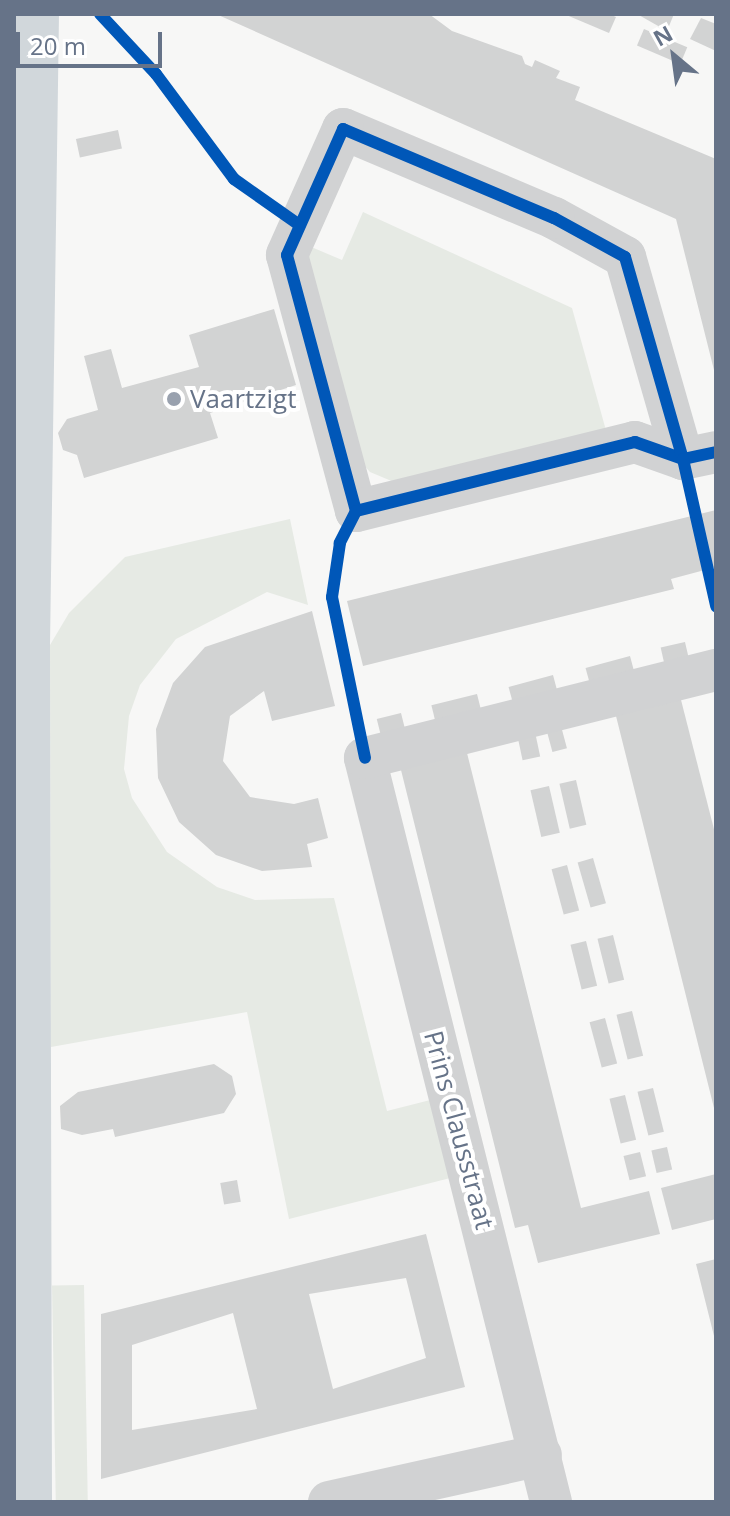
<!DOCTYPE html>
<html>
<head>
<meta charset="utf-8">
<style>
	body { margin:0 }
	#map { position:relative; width:730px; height:1516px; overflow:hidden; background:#f7f7f6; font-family:"Open Sans",sans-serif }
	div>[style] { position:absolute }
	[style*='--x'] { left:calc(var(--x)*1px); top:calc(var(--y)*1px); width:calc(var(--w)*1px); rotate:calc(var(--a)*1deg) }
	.green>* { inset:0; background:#e6eae4; transform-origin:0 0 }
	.water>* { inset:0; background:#d1d7db }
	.building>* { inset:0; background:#d2d3d3; transform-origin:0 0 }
	.minor>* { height:42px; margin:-21px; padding:0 21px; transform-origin:21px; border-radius:21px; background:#d1d2d3 }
	.cycleway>* { height:12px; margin:-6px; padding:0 6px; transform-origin:6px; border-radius:6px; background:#0057b8 }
	.dots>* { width:22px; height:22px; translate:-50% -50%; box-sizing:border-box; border:4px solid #fff; border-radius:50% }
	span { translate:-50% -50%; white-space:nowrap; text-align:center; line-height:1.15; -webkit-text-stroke:8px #fff; paint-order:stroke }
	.poi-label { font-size:26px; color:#667388 }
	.left { translate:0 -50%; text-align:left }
	.street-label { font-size:26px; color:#667388 }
	.frame { position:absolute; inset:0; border:16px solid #667388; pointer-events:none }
	.north { position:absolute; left:634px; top:16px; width:80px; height:80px; -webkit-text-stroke:6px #fff; paint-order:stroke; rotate:331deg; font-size:22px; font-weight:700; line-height:32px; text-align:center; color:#667388 }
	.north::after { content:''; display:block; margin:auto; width:28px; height:36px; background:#667388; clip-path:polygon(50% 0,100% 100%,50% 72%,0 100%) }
	.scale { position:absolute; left:16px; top:32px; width:146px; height:36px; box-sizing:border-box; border:4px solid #667388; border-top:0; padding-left:10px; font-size:24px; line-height:28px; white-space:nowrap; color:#667388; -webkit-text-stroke:6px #fff; paint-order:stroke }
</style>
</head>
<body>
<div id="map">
	<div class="green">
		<i style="clip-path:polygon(363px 212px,572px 308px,607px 434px,401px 485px,370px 472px,353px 453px,303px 267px,309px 246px,342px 260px)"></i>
		<i style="clip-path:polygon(290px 519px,308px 605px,267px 592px,176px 639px,140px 685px,129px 716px,124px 769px,132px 798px,167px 852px,217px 887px,255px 900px,334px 898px,387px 1111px,450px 1095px,470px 1173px,289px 1219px,247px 1012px,51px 1047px,50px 645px,69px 613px,125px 557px)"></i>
		<i style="left:84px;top:1285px;width:217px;height:32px;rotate:89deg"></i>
	</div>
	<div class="water">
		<i style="clip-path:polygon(14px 14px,59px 14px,50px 645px,52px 1502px,14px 1502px)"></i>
	</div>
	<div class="building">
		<i style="clip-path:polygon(216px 14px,429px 14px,452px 31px,522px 56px,525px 64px,532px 67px,535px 60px,560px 71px,556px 78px,580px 87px,575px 100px,716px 159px,716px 378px,676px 219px)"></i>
		<i style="clip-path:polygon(564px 14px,609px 14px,616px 17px,609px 33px)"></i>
		<i style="clip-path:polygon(637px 14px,674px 14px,667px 31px)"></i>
		<i style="clip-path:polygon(701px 18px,716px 24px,716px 51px,690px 39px)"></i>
		<i style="left:644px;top:29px;width:47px;height:18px;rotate:23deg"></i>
		<i style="left:118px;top:130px;width:19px;height:43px;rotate:78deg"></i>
		<i style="clip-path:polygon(274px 309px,296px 385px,210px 413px,218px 438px,84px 478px,77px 455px,63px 450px,58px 433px,67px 419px,98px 410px,84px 356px,111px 349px,122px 388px,199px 367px,189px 335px)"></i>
		<i style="clip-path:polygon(716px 510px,716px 567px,671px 579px,674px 589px,363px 666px,347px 601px)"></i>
		<i style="clip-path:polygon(312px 611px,335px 706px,272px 721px,264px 691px,230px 716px,223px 761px,250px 797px,294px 804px,318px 798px,328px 838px,307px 844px,312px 867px,262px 871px,216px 855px,179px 822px,158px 778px,156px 729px,173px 683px,205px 647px)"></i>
		<i style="left:685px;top:642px;width:17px;height:25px;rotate:77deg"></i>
		<i style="left:630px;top:656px;width:16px;height:46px;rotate:75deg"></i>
		<i style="left:553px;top:675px;width:16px;height:46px;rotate:75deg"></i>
		<i style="left:477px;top:694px;width:16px;height:47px;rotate:76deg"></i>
		<i style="clip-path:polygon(680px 696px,716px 837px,715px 1112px,615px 712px)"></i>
		<i style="left:401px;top:713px;width:16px;height:25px;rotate:76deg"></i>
		<i style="left:561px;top:726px;width:23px;height:15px;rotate:75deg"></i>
		<i style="left:535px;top:732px;width:25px;height:18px;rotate:78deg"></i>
		<i style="clip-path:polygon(466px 749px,581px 1208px,649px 1191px,660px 1234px,538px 1263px,528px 1225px,515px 1228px,400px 766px)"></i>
		<i style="left:576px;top:780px;width:46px;height:17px;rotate:77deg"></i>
		<i style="left:549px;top:786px;width:48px;height:19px;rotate:77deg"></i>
		<i style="left:593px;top:858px;width:47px;height:16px;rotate:74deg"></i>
		<i style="left:567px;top:865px;width:47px;height:16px;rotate:75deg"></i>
		<i style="left:613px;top:935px;width:46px;height:16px;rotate:76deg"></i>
		<i style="left:586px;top:941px;width:46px;height:16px;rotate:76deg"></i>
		<i style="left:632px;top:1011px;width:46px;height:16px;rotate:76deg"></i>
		<i style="left:605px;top:1018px;width:47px;height:16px;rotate:75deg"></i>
		<i style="clip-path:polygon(214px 1064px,232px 1076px,236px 1094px,224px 1113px,115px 1137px,113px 1129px,82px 1135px,61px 1129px,60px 1106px,78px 1092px)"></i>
		<i style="left:653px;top:1088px;width:45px;height:16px;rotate:76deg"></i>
		<i style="left:625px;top:1095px;width:46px;height:16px;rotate:76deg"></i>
		<i style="left:667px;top:1147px;width:23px;height:16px;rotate:77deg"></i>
		<i style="left:640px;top:1152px;width:25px;height:17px;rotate:76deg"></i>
		<i style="clip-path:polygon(716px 1174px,716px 1219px,672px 1230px,661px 1188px)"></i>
		<i style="left:237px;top:1180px;width:22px;height:17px;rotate:80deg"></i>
		<i style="clip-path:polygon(evenodd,426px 1234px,465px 1387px,101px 1479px,101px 1314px,426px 1234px,406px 1278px,426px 1358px,333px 1389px,309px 1294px,406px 1278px,426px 1234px,233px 1313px,257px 1409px,132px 1430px,132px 1345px,233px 1313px)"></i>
		<i style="clip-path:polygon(716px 1259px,716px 1339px,715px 1340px,696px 1264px)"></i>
	</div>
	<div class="minor">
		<i style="--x:683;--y:459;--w:210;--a:-106"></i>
		<i style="--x:625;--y:257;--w:81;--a:-151.2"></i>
		<i style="--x:554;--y:218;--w:229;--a:-157.1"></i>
		<i style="--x:343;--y:129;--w:138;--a:114"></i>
		<i style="--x:287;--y:255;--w:265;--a:74.9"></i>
		<i style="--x:356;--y:511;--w:287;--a:-13.9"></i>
		<i style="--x:635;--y:442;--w:51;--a:19.5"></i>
		<i style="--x:683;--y:459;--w:34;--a:-12"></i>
		<i style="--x:329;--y:1502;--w:217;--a:-12.5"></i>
		<i style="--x:551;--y:1502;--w:767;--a:-104.04"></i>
		<i style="--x:365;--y:758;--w:362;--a:-14.1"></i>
	</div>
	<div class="cycleway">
		<i style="--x:100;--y:14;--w:82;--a:47"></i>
		<i style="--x:156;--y:74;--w:131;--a:53.4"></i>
		<i style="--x:234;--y:179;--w:78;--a:35.1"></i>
		<i style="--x:716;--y:452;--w:34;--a:168"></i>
		<i style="--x:683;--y:459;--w:51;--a:-160.5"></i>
		<i style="--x:635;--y:442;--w:287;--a:166.1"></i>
		<i style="--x:356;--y:511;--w:265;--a:-105.1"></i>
		<i style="--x:287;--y:255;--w:138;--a:-66"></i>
		<i style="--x:343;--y:129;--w:229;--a:22.9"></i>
		<i style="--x:554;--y:218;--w:81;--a:28.8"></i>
		<i style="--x:625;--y:257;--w:210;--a:74"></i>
		<i style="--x:683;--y:459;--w:151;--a:77.3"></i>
		<i style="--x:356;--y:511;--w:36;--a:117"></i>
		<i style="--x:340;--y:543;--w:55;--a:98.4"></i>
		<i style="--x:332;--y:597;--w:164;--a:78.4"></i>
	</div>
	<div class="dots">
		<i style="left:174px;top:399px;background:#99a1ae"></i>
	</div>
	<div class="poi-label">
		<span class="left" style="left:190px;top:399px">Vaartzigt</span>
	</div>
	<div class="street-label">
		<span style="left:459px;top:1130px;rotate:75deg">Prins Clausstraat</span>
	</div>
	<div class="frame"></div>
	<div class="north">N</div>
	<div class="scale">20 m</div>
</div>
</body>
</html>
